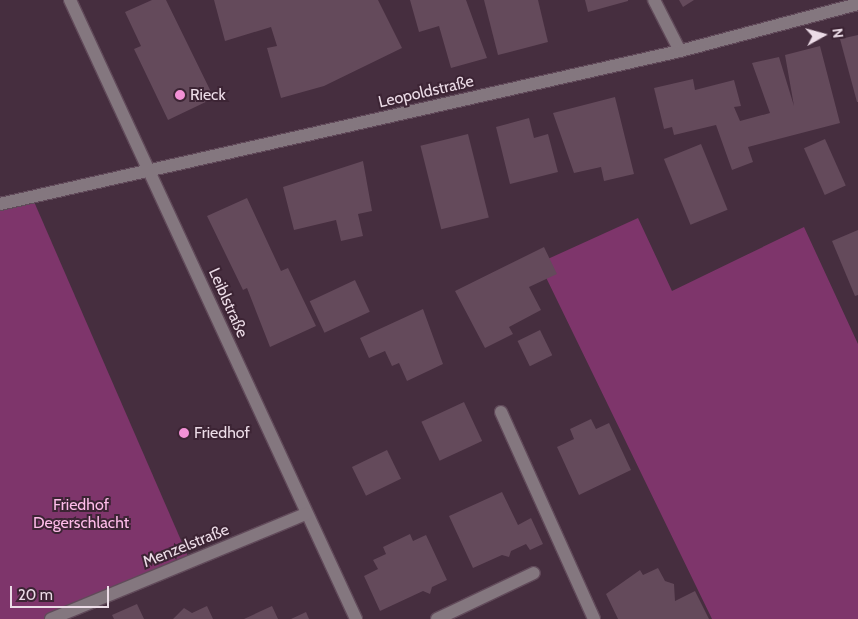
<!DOCTYPE html>
<html>
<head>
<meta charset="utf-8">
<style>
	body { margin:0 }
	#map { position:relative; width:858px; height:619px; overflow:hidden; background:#462e3f; font-family:Cabin,sans-serif }
	div>[style] { position:absolute }
	[style*='--x'] { left:calc(var(--x)*1px); top:calc(var(--y)*1px); width:calc(var(--w)*1px); rotate:calc(var(--a)*1deg) }
	.green>* { inset:0; background:#7e356b }
	.building>* { inset:0; background:#644a5b; transform-origin:0 0 }
	.roads { filter:drop-shadow(1px 0 #614a5a) drop-shadow(-1px 0 #614a5a) drop-shadow(0 1px #614a5a) drop-shadow(0 -1px #614a5a) }
	.minor>* { height:12px; margin:-6px; padding:0 6px; transform-origin:6px; border-radius:6px; background:#84777f }
	.dots>* { width:14px; height:14px; translate:-50% -50%; box-sizing:border-box; border:2px solid #3c2434; border-radius:50% }
	span { translate:-50% -50%; white-space:nowrap; text-align:center; line-height:1.15; -webkit-text-stroke:4px #3c2434; paint-order:stroke }
	.street-label { font-size:16px; color:#ecdce7 }
	.poi-label { font-size:16px; color:#ecdce7 }
	.left { translate:0 -50%; text-align:left }
	.park-label { font-size:16px; color:#febce9 }
	.north { position:absolute; left:798px; top:10px; width:50px; height:50px; -webkit-text-stroke:4px #3c2434; paint-order:stroke; rotate:83deg; font-size:14px; font-weight:700; line-height:20px; text-align:center; color:#ecdce7 }
	.north::after { content:''; display:block; margin:auto; width:18px; height:22px; background:#ecdce7; clip-path:polygon(50% 0,100% 100%,50% 72%,0 100%) }
	.scale { position:absolute; left:10px; top:586px; width:99px; height:22px; box-sizing:border-box; border:2px solid #ecdce7; border-top:0; padding-left:6px; font-size:15px; line-height:18px; white-space:nowrap; color:#ecdce7; -webkit-text-stroke:4px #3c2434; paint-order:stroke }
</style>
</head>
<body>
<div id="map">
	<div class="green">
		<i style="clip-path:polygon(32px 197px,190px 561px,51px 619px,0 619px,0 204px)"></i>
		<i style="clip-path:polygon(638px 218px,672px 291px,804px 227px,858px 344px,858px 619px,712px 619px,539px 263px)"></i>
	</div>
	<div class="building">
		<i style="clip-path:polygon(152px 0,166px 0,214px 98px,168px 120px,134px 49px,141px 46px,125px 12px)"></i>
		<i style="clip-path:polygon(214px 0,378px 0,402px 48px,324px 86px,281px 98px,267px 48px,277px 46px,271px 27px,225px 41px)"></i>
		<i style="clip-path:polygon(410px 0,466px 0,487px 58px,451px 68px,439px 26px,419px 32px)"></i>
		<i style="clip-path:polygon(484px 0,538px 0,548px 42px,498px 55px)"></i>
		<i style="clip-path:polygon(585px 0,628px 0,628px 1px,588px 12px)"></i>
		<i style="clip-path:polygon(679px 0,694px 0,683px 7px)"></i>
		<i style="clip-path:polygon(858px 35px,858px 102px,857px 102px,840px 39px)"></i>
		<i style="clip-path:polygon(820px 46px,840px 123px,748px 147px,753px 162px,732px 170px,716px 125px,674px 135px,672px 127px,664px 129px,654px 88px,693px 79px,695px 90px,734px 80px,741px 106px,734px 107px,740px 121px,770px 113px,752px 63px,779px 57px,794px 106px,785px 55px)"></i>
		<i style="clip-path:polygon(615px 97px,634px 174px,604px 181px,601px 167px,574px 173px,553px 113px)"></i>
		<i style="clip-path:polygon(529px 118px,534px 138px,548px 134px,558px 172px,510px 184px,496px 127px)"></i>
		<i style="left:468px;top:134px;width:86px;height:49px;rotate:76deg"></i>
		<i style="left:825px;top:139px;width:51px;height:23px;rotate:66deg"></i>
		<i style="left:701px;top:144px;width:71px;height:40px;rotate:68deg"></i>
		<i style="clip-path:polygon(363px 161px,372px 211px,358px 214px,363px 236px,341px 241px,336px 220px,294px 230px,283px 187px)"></i>
		<i style="clip-path:polygon(247px 198px,281px 271px,288px 268px,316px 326px,270px 347px,247px 288px,243px 290px,207px 216px)"></i>
		<i style="clip-path:polygon(858px 230px,858px 295px,855px 296px,832px 241px)"></i>
		<i style="clip-path:polygon(544px 247px,557px 274px,529px 287px,541px 310px,509px 327px,513px 334px,485px 348px,455px 291px)"></i>
		<i style="left:355px;top:280px;width:35px;height:50px;rotate:65deg"></i>
		<i style="clip-path:polygon(423px 309px,443px 364px,407px 381px,399px 363px,392px 366px,385px 351px,369px 358px,360px 338px)"></i>
		<i style="left:540px;top:330px;width:28px;height:25px;rotate:64deg"></i>
		<i style="left:464px;top:402px;width:43px;height:47px;rotate:65deg"></i>
		<i style="clip-path:polygon(591px 419px,596px 429px,609px 423px,631px 470px,579px 495px,557px 447px,574px 439px,570px 429px)"></i>
		<i style="left:387px;top:450px;width:32px;height:39px;rotate:64deg"></i>
		<i style="clip-path:polygon(502px 492px,518px 525px,531px 518px,543px 544px,530px 550px,526px 544px,511px 551px,509px 557px,502px 555px,473px 568px,449px 516px)"></i>
		<i style="clip-path:polygon(410px 534px,413px 541px,426px 535px,447px 580px,432px 587px,430px 594px,423px 591px,380px 611px,364px 576px,378px 569px,373px 560px,386px 554px,383px 547px)"></i>
		<i style="clip-path:polygon(658px 568px,665px 581px,674px 584px,675px 601px,695px 591px,709px 619px,618px 619px,606px 594px,640px 570px,643px 575px)"></i>
		<i style="clip-path:polygon(137px 604px,144px 619px,114px 619px,112px 615px)"></i>
		<i style="clip-path:polygon(207px 606px,213px 619px,173px 619px,184px 608px,192px 613px)"></i>
		<i style="clip-path:polygon(272px 606px,278px 619px,244px 619px)"></i>
		<i style="clip-path:polygon(306px 612px,309px 619px,291px 619px)"></i>
	</div>
	<div class="roads">
		<div class="minor">
			<i style="--x:70;--y:0;--w:682;--a:65.2"></i>
			<i style="--x:654;--y:0;--w:57;--a:63"></i>
			<i style="--x:0;--y:204;--w:697;--a:-12.68"></i>
			<i style="--x:680;--y:51;--w:184;--a:-14.8"></i>
			<i style="--x:501;--y:412;--w:227;--a:65.8"></i>
			<i style="--x:51;--y:619;--w:276;--a:-22.4"></i>
			<i style="--x:437;--y:619;--w:107;--a:-25.4"></i>
		</div>
	</div>
	<div class="dots">
		<i style="left:180px;top:95px;background:#f391d6"></i>
		<i style="left:184px;top:433px;background:#f391d6"></i>
	</div>
	<div class="street-label">
		<span style="left:426px;top:92px;rotate:-13deg">Leopoldstraße</span>
		<span style="left:228px;top:303px;rotate:66deg">Leiblstraße</span>
		<span style="left:186px;top:546px;rotate:-22deg">Menzelstraße</span>
	</div>
	<div class="poi-label">
		<span class="left" style="left:190px;top:95px">Rieck</span>
		<span class="left" style="left:194px;top:433px">Friedhof</span>
	</div>
	<div class="park-label">
		<span style="left:81px;top:514px">Friedhof<br>Degerschlacht</span>
	</div>
	<div class="north">N</div>
	<div class="scale">20 m</div>
</div>
</body>
</html>
